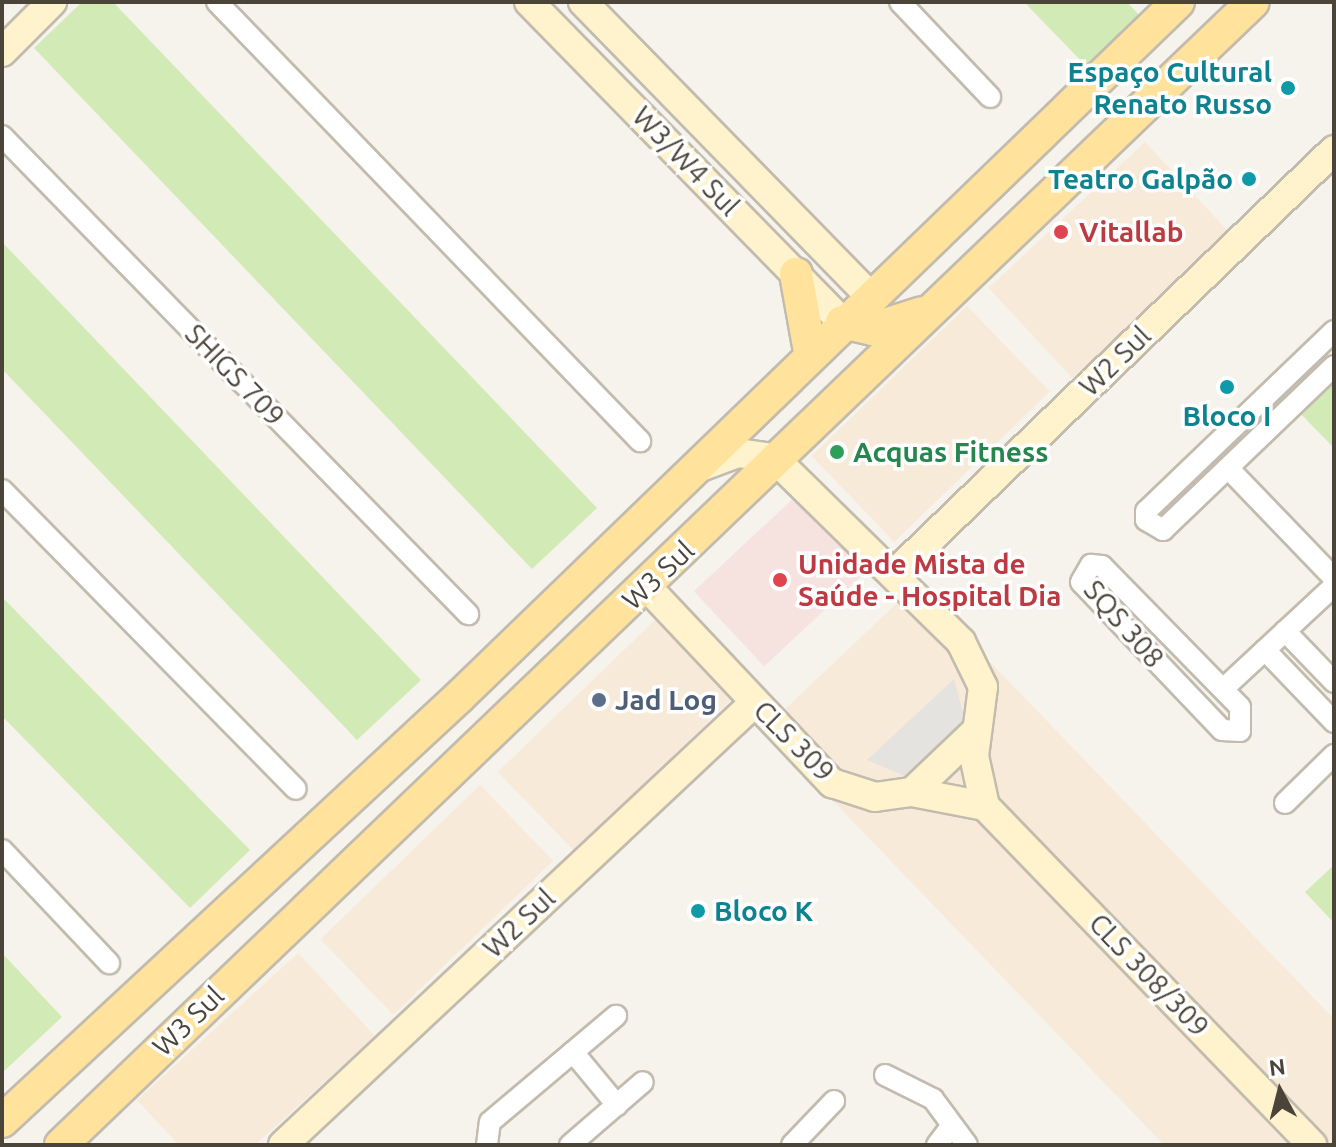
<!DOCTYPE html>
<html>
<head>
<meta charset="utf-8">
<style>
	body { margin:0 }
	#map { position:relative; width:1336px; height:1147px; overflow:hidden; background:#f6f3ec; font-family:Ubuntu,sans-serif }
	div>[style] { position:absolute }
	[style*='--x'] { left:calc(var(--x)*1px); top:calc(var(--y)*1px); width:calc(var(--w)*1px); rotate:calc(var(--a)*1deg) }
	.commercial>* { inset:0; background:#f7ead8; transform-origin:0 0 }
	.medical>* { inset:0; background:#f6e3e0; transform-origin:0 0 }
	.green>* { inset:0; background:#d2eab5 }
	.parking>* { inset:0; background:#e5e3e0 }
	.roads { filter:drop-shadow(2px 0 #c2bbae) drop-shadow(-2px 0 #c2bbae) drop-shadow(0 2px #c2bbae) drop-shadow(0 -2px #c2bbae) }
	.street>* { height:20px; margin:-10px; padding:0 10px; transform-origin:10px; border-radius:10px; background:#fff }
	.secondary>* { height:28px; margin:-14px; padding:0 14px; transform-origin:14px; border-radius:14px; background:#fff3cd }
	.primary>* { height:32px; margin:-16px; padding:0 16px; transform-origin:16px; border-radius:16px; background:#ffe39c }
	.dots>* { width:22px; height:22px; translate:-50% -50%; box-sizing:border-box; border:4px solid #fff; border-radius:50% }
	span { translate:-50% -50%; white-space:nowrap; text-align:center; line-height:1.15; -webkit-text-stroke:7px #fff; paint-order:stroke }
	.culture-label { font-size:28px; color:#0d838f; font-weight:700 }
	.right { translate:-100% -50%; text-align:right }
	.left { translate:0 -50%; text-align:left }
	.street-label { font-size:28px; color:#4b4439 }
	.health-label { font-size:28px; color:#be3a42; font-weight:700 }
	.leisure-label { font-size:28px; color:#27864d; font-weight:700 }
	.service-label { font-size:28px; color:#4e5e75; font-weight:700 }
	.frame { position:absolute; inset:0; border:4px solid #4b4439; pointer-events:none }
	.north { position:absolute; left:1240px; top:1051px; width:80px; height:80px; -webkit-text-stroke:6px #fff; paint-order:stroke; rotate:353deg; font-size:22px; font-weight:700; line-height:32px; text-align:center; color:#4b4439 }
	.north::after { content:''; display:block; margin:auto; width:28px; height:36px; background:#4b4439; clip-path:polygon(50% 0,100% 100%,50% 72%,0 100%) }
</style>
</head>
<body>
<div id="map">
	<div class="commercial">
		<i style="left:1145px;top:142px;width:123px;height:214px;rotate:47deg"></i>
		<i style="left:967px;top:306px;width:119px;height:216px;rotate:46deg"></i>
		<i style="clip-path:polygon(916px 585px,1334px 1019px,1334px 1145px,1164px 1145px,764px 729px)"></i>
		<i style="left:656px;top:619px;width:110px;height:220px;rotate:46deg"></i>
		<i style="left:480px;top:785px;width:105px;height:222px;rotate:46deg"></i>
		<i style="clip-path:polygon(298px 953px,375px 1036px,255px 1145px,179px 1145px,137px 1100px)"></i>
	</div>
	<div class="medical">
		<i style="left:797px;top:495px;width:103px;height:141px;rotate:47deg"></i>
	</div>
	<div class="green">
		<i style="clip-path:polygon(82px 2px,113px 2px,597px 508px,532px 569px,34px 48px)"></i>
		<i style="clip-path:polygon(1024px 2px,1127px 2px,1141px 17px,1088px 68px)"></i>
		<i style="clip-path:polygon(2px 242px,421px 680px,357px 740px,2px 369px)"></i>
		<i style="clip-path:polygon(1334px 375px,1334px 448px,1297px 410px)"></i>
		<i style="clip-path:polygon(2px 597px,250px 850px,190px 908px,2px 716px)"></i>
		<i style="clip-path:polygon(1334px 865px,1334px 923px,1305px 892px)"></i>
		<i style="clip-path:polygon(2px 953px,62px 1017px,2px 1073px)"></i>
	</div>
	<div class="parking">
		<i style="clip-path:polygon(954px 679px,965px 720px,905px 776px,867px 760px)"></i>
	</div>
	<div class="roads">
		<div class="street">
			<i style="--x:217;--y:2;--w:610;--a:46.06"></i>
			<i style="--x:900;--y:2;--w:131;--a:46.5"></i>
			<i style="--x:2;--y:136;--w:668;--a:45.73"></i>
			<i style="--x:1334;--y:331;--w:260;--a:136.2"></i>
			<i style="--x:1146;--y:511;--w:9;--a:90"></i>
			<i style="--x:1146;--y:520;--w:20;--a:30"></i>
			<i style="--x:1163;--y:530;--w:237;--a:-43.8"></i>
			<i style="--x:1228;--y:468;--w:153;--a:46.1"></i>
			<i style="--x:2;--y:490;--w:419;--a:45.5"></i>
			<i style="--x:1091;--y:565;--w:11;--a:5"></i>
			<i style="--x:1102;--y:566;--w:197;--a:45.6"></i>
			<i style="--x:1240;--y:707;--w:24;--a:90"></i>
			<i style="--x:1240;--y:731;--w:18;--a:-177"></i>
			<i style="--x:1222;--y:730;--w:204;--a:-133.6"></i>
			<i style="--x:1081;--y:582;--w:20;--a:-60"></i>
			<i style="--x:1285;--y:631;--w:71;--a:46.1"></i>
			<i style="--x:1265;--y:650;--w:100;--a:46.2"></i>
			<i style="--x:1223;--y:689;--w:151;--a:-42.9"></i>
			<i style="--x:1285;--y:803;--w:69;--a:-44.4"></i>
			<i style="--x:2;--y:850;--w:156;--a:46.6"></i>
			<i style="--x:573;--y:1052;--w:69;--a:50.3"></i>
			<i style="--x:885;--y:1075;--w:54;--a:26.6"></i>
			<i style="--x:933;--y:1099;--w:57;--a:53.5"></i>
			<i style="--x:487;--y:1145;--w:23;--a:-83"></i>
			<i style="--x:490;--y:1122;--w:165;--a:-40.1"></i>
			<i style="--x:570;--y:1145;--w:96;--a:-40.8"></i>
			<i style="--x:792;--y:1145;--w:61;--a:-46.3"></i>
			<i style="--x:937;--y:1145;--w:21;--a:-53"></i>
		</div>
		<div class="secondary">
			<i style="--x:529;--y:2;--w:448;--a:45.6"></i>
			<i style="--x:583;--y:2;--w:411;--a:45.7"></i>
			<i style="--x:2;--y:52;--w:71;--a:-45"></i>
			<i style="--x:700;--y:467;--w:40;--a:-20.2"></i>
			<i style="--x:738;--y:453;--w:36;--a:8"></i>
			<i style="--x:774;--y:458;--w:262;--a:44.5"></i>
			<i style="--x:961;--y:642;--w:50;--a:63.9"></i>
			<i style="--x:983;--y:687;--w:70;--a:97.4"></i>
			<i style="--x:974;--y:756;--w:51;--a:77.6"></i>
			<i style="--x:896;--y:572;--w:608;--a:-43.93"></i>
			<i style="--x:647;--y:587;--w:270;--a:46.7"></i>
			<i style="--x:832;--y:783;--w:45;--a:18"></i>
			<i style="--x:875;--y:797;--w:37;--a:-8"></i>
			<i style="--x:912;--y:792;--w:74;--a:10.9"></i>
			<i style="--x:912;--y:792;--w:90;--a:-43.6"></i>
			<i style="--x:985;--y:806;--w:471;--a:46"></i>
			<i style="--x:283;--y:1145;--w:647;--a:-43.18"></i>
		</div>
		<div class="primary">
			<i style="--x:796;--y:274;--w:79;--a:79.8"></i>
			<i style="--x:842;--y:322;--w:31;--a:13"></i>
			<i style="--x:872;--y:329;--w:52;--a:-17.7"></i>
			<i style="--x:2;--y:1121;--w:623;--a:-42.85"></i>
			<i style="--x:459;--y:697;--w:1000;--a:-44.03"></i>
			<i style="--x:61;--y:1145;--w:1651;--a:-43.8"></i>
		</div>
	</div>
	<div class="dots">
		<i style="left:1288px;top:88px;background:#0f9aa8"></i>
		<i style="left:1249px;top:179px;background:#0f9aa8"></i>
		<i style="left:1061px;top:232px;background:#e0444e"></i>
		<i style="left:1227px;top:387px;background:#0f9aa8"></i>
		<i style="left:837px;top:452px;background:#2e9e5b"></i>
		<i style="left:780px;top:580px;background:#e0444e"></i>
		<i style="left:599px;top:700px;background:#5c6f8a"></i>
		<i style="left:698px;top:911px;background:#0f9aa8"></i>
	</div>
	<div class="culture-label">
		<span class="right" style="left:1272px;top:88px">Espaço Cultural<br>Renato Russo</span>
		<span class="right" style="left:1233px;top:179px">Teatro Galpão</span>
		<span style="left:1227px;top:416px">Bloco I</span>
		<span class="left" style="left:714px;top:911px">Bloco K</span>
	</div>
	<div class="street-label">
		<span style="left:686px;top:161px;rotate:46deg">W3/W4 Sul</span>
		<span style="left:1115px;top:361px;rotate:-44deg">W2 Sul</span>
		<span style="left:235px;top:375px;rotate:46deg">SHIGS 709</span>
		<span style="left:658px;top:575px;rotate:-43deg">W3 Sul</span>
		<span style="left:1124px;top:624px;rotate:49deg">SQS 308</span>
		<span style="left:794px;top:741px;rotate:45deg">CLS 309</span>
		<span style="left:519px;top:923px;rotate:-43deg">W2 Sul</span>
		<span style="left:1149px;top:975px;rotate:46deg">CLS 308/309</span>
		<span style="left:188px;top:1021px;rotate:-44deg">W3 Sul</span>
	</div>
	<div class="health-label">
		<span class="left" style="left:1079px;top:232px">Vitallab</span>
		<span class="left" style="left:798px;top:580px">Unidade Mista de<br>Saúde - Hospital Dia</span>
	</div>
	<div class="leisure-label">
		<span class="left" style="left:853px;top:452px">Acquas Fitness</span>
	</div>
	<div class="service-label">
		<span class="left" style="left:615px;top:700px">Jad Log</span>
	</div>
	<div class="frame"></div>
	<div class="north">N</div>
</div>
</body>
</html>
